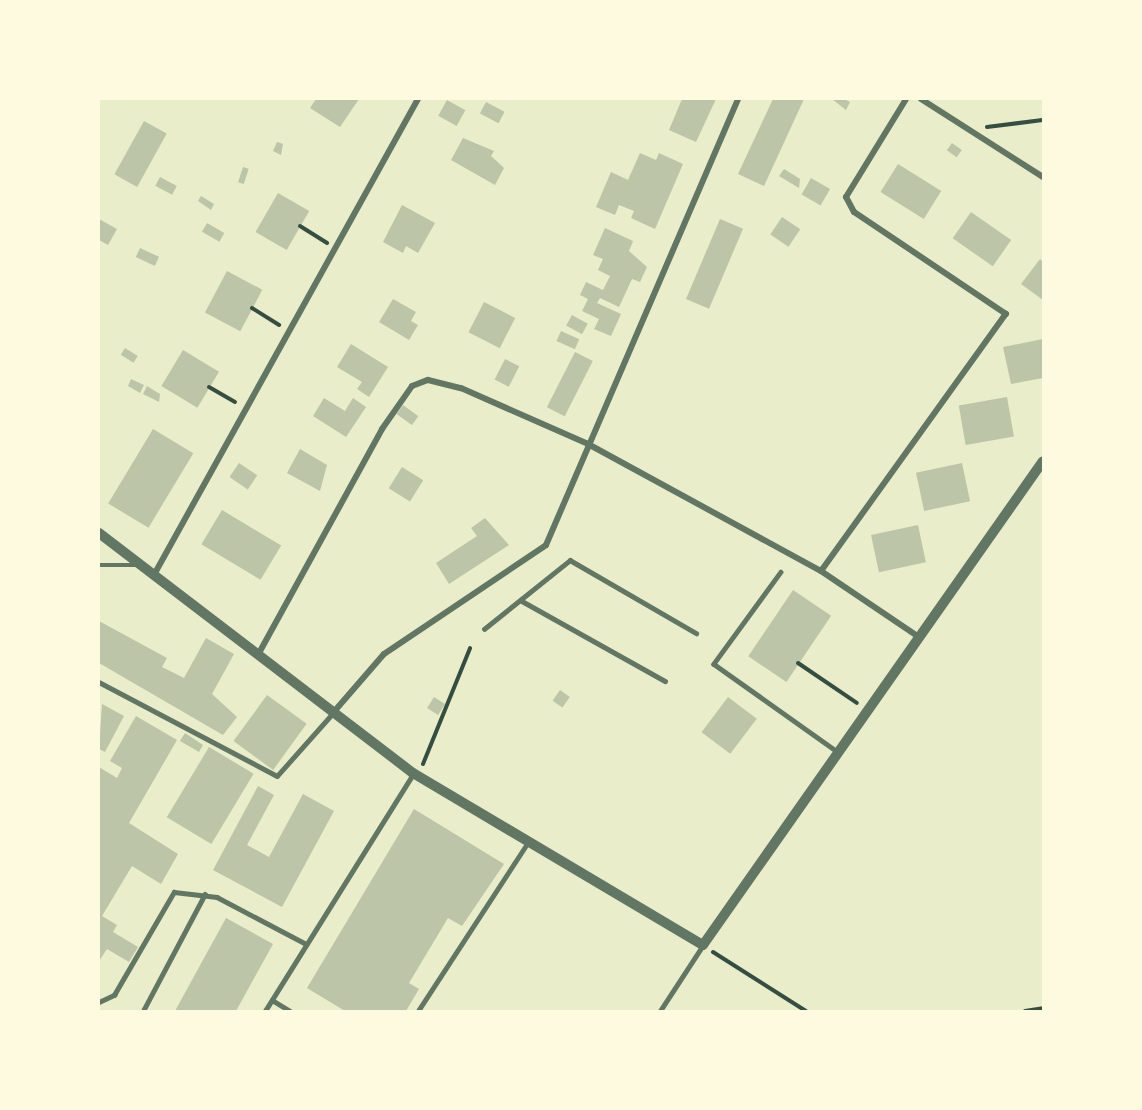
<!DOCTYPE html>
<html>
<head>
<meta charset="utf-8">
<style>
	body { margin:0 }
	#map { position:relative; width:1142px; height:1110px; overflow:hidden; background:#e9edc9; font-family:Mulish,sans-serif }
	div>[style] { position:absolute }
	[style*='--x'] { left:calc(var(--x)*1px); top:calc(var(--y)*1px); width:calc(var(--w)*1px); rotate:calc(var(--a)*1deg) }
	.building>* { inset:0; background:#bcc5a7; transform-origin:0 0 }
	.path>* { height:4px; margin:-2px; padding:0 2px; transform-origin:2px; border-radius:2px; background:#344e41 }
	.service>* { height:4.5px; margin:-2.25px; padding:0 2.25px; transform-origin:2.25px; border-radius:2.25px; background:#617663 }
	.minor>* { height:6px; margin:-3px; padding:0 3px; transform-origin:3px; border-radius:3px; background:#617663 }
	.tertiary>* { height:10px; margin:-5px; padding:0 5px; transform-origin:5px; border-radius:5px; background:#617663 }
	span { translate:-50% -50%; white-space:nowrap; text-align:center; line-height:1.15; -webkit-text-stroke:4.5px #fefae0; paint-order:stroke }
	.frame { position:absolute; inset:0; border:100px solid #fefae0; pointer-events:none }
</style>
</head>
<body>
<div id="map">
	<div class="building">
		<i style="clip-path:polygon(316px 99px,359px 99px,340px 127px,310px 108px)"></i>
		<i style="clip-path:polygon(682px 99px,716px 99px,696px 142px,669px 130px)"></i>
		<i style="clip-path:polygon(773px 99px,804px 99px,764px 186px,738px 174px)"></i>
		<i style="clip-path:polygon(832px 99px,844px 99px,850px 102px,846px 110px)"></i>
		<i style="left:447px;top:100px;width:21px;height:18px;rotate:29deg"></i>
		<i style="left:486px;top:102px;width:21px;height:13px;rotate:28deg"></i>
		<i style="left:144px;top:121px;width:26px;height:61px;rotate:29deg"></i>
		<i style="clip-path:polygon(463px 138px,494px 151px,491px 156px,504px 168px,495px 185px,451px 160px)"></i>
		<i style="clip-path:polygon(277px 142px,283px 144px,281px 155px,273px 151px)"></i>
		<i style="left:952px;top:143px;width:12px;height:9px;rotate:35deg"></i>
		<i style="clip-path:polygon(640px 153px,656px 160px,659px 153px,683px 164px,655px 229px,631px 218px,634px 211px,619px 205px,615px 215px,596px 207px,611px 172px,628px 180px)"></i>
		<i style="left:898px;top:164px;width:51px;height:33px;rotate:32deg"></i>
		<i style="left:243px;top:167px;width:6px;height:16px;rotate:18deg"></i>
		<i style="clip-path:polygon(784px 169px,800px 179px,799px 188px,779px 176px)"></i>
		<i style="left:160px;top:177px;width:19px;height:10px;rotate:28deg"></i>
		<i style="left:811px;top:178px;width:22px;height:19px;rotate:30deg"></i>
		<i style="left:278px;top:193px;width:36px;height:45px;rotate:30deg"></i>
		<i style="clip-path:polygon(201px 196px,214px 204px,211px 210px,198px 201px)"></i>
		<i style="clip-path:polygon(402px 205px,435px 223px,418px 253px,406px 246px,403px 253px,383px 242px)"></i>
		<i style="left:971px;top:212px;width:49px;height:32px;rotate:35deg"></i>
		<i style="left:782px;top:217px;width:22px;height:21px;rotate:34deg"></i>
		<i style="clip-path:polygon(99px 219px,117px 229px,108px 245px,99px 240px)"></i>
		<i style="left:720px;top:219px;width:25px;height:87px;rotate:23deg"></i>
		<i style="left:207px;top:223px;width:20px;height:10px;rotate:30deg"></i>
		<i style="clip-path:polygon(605px 228px,633px 241px,629px 251px,647px 267px,640px 282px,632px 279px,619px 307px,600px 298px,597px 303px,621px 314px,611px 336px,594px 329px,599px 319px,582px 311px,588px 299px,580px 295px,586px 282px,603px 290px,610px 276px,598px 270px,603px 259px,593px 255px)"></i>
		<i style="left:140px;top:248px;width:21px;height:10px;rotate:25deg"></i>
		<i style="clip-path:polygon(1040px 259px,1043px 262px,1043px 300px,1021px 284px)"></i>
		<i style="left:227px;top:271px;width:40px;height:47px;rotate:28deg"></i>
		<i style="clip-path:polygon(393px 299px,416px 312px,411px 321px,418px 325px,409px 340px,379px 322px)"></i>
		<i style="left:484px;top:302px;width:35px;height:34px;rotate:27deg"></i>
		<i style="left:572px;top:315px;width:18px;height:12px;rotate:29deg"></i>
		<i style="left:561px;top:331px;width:20px;height:11px;rotate:24deg"></i>
		<i style="clip-path:polygon(1043px 339px,1043px 378px,1011px 384px,1003px 347px)"></i>
		<i style="clip-path:polygon(351px 344px,388px 367px,369px 397px,357px 389px,362px 382px,337px 367px)"></i>
		<i style="left:125px;top:348px;width:15px;height:8px;rotate:32deg"></i>
		<i style="left:183px;top:350px;width:42px;height:42px;rotate:31deg"></i>
		<i style="left:575px;top:352px;width:20px;height:62px;rotate:27deg"></i>
		<i style="left:505px;top:359px;width:16px;height:23px;rotate:27deg"></i>
		<i style="clip-path:polygon(131px 379px,144px 385px,140px 393px,128px 386px)"></i>
		<i style="clip-path:polygon(147px 386px,160px 394px,159px 402px,143px 394px)"></i>
		<i style="left:1007px;top:397px;width:40px;height:49px;rotate:80deg"></i>
		<i style="clip-path:polygon(324px 398px,345px 411px,353px 398px,366px 407px,346px 437px,313px 416px)"></i>
		<i style="left:403px;top:405px;width:19px;height:11px;rotate:36deg"></i>
		<i style="left:153px;top:429px;width:47px;height:87px;rotate:31deg"></i>
		<i style="clip-path:polygon(300px 449px,327px 465px,320px 491px,287px 473px)"></i>
		<i style="left:239px;top:463px;width:22px;height:17px;rotate:34deg"></i>
		<i style="left:962px;top:463px;width:39px;height:47px;rotate:78deg"></i>
		<i style="left:402px;top:467px;width:25px;height:25px;rotate:32deg"></i>
		<i style="left:222px;top:510px;width:69px;height:40px;rotate:31deg"></i>
		<i style="clip-path:polygon(485px 518px,509px 545px,449px 584px,436px 563px,477px 536px,471px 528px)"></i>
		<i style="left:918px;top:525px;width:38px;height:48px;rotate:78deg"></i>
		<i style="left:793px;top:590px;width:46px;height:80px;rotate:34deg"></i>
		<i style="clip-path:polygon(99px 621px,167px 658px,162px 667px,184px 678px,206px 638px,234px 654px,212px 694px,237px 717px,223px 735px,99px 663px)"></i>
		<i style="left:560px;top:690px;width:12px;height:13px;rotate:35deg"></i>
		<i style="left:267px;top:695px;width:49px;height:57px;rotate:36deg"></i>
		<i style="left:434px;top:697px;width:13px;height:13px;rotate:32deg"></i>
		<i style="left:728px;top:697px;width:36px;height:44px;rotate:37deg"></i>
		<i style="clip-path:polygon(102px 704px,124px 716px,105px 752px,99px 749px)"></i>
		<i style="clip-path:polygon(136px 716px,177px 740px,129px 823px,178px 854px,161px 884px,132px 866px,102px 916px,117px 925px,113px 932px,138px 947px,129px 962px,107px 949px,99px 961px,99px 767px,117px 778px,122px 768px,110px 761px)"></i>
		<i style="clip-path:polygon(185px 733px,203px 745px,199px 752px,180px 741px)"></i>
		<i style="left:209px;top:747px;width:52px;height:82px;rotate:31deg"></i>
		<i style="clip-path:polygon(258px 786px,274px 795px,247px 845px,269px 857px,303px 794px,334px 811px,282px 907px,213px 870px)"></i>
		<i style="clip-path:polygon(414px 809px,504px 864px,462px 926px,448px 918px,409px 983px,419px 989px,406px 1011px,345px 1011px,307px 988px)"></i>
		<i style="clip-path:polygon(226px 918px,273px 944px,236px 1011px,175px 1011px)"></i>
	</div>
	<div class="path">
		<i style="--x:987;--y:127;--w:56;--a:-7.1"></i>
		<i style="--x:300;--y:226;--w:32;--a:32"></i>
		<i style="--x:252;--y:308;--w:32;--a:32"></i>
		<i style="--x:209;--y:387;--w:30;--a:30"></i>
		<i style="--x:798;--y:663;--w:71;--a:34.1"></i>
		<i style="--x:423;--y:764;--w:125;--a:-67.9"></i>
		<i style="--x:713;--y:952;--w:110;--a:32.4"></i>
		<i style="--x:1025;--y:1011;--w:18;--a:-9"></i>
	</div>
	<div class="service">
		<i style="--x:99;--y:565;--w:36;--a:0"></i>
		<i style="--x:781;--y:572;--w:114;--a:126.1"></i>
		<i style="--x:714;--y:664;--w:152;--a:35.4"></i>
		<i style="--x:522;--y:601;--w:164;--a:29.2"></i>
		<i style="--x:484;--y:629;--w:110;--a:-38.7"></i>
		<i style="--x:570;--y:560;--w:146;--a:30.1"></i>
		<i style="--x:99;--y:682;--w:201;--a:27.8"></i>
		<i style="--x:277;--y:776;--w:83;--a:-48.4"></i>
		<i style="--x:272;--y:1000;--w:21;--a:31"></i>
		<i style="--x:99;--y:1002;--w:17;--a:-25"></i>
		<i style="--x:114;--y:995;--w:119;--a:-59.8"></i>
		<i style="--x:174;--y:892;--w:43;--a:6.6"></i>
		<i style="--x:217;--y:897;--w:101;--a:27.8"></i>
		<i style="--x:143;--y:1011;--w:132;--a:-62.1"></i>
		<i style="--x:265;--y:1011;--w:279;--a:-58"></i>
		<i style="--x:418;--y:1011;--w:202;--a:-56.9"></i>
		<i style="--x:660;--y:1011;--w:79;--a:-56.9"></i>
	</div>
	<div class="minor">
		<i style="--x:921;--y:99;--w:145;--a:32.6"></i>
		<i style="--x:821;--y:571;--w:317;--a:-54.3"></i>
		<i style="--x:1006;--y:314;--w:183;--a:-146.1"></i>
		<i style="--x:854;--y:212;--w:17;--a:-118"></i>
		<i style="--x:846;--y:197;--w:115;--a:-58.5"></i>
		<i style="--x:155;--y:573;--w:542;--a:-60.98"></i>
		<i style="--x:259;--y:653;--w:256;--a:-61.2"></i>
		<i style="--x:382;--y:429;--w:52;--a:-55.1"></i>
		<i style="--x:412;--y:386;--w:17;--a:-21"></i>
		<i style="--x:428;--y:380;--w:34;--a:14"></i>
		<i style="--x:461;--y:388;--w:139;--a:23.8"></i>
		<i style="--x:588;--y:444;--w:265;--a:28.6"></i>
		<i style="--x:821;--y:571;--w:118;--a:34"></i>
		<i style="--x:332;--y:714;--w:79;--a:-49.1"></i>
		<i style="--x:384;--y:654;--w:195;--a:-33.9"></i>
		<i style="--x:546;--y:545;--w:486;--a:-66.7"></i>
	</div>
	<div class="tertiary">
		<i style="--x:99;--y:533;--w:395;--a:37.4"></i>
		<i style="--x:413;--y:773;--w:337;--a:30.7"></i>
		<i style="--x:703;--y:945;--w:591;--a:-54.91"></i>
	</div>
	<div class="frame"></div>
</div>
</body>
</html>
